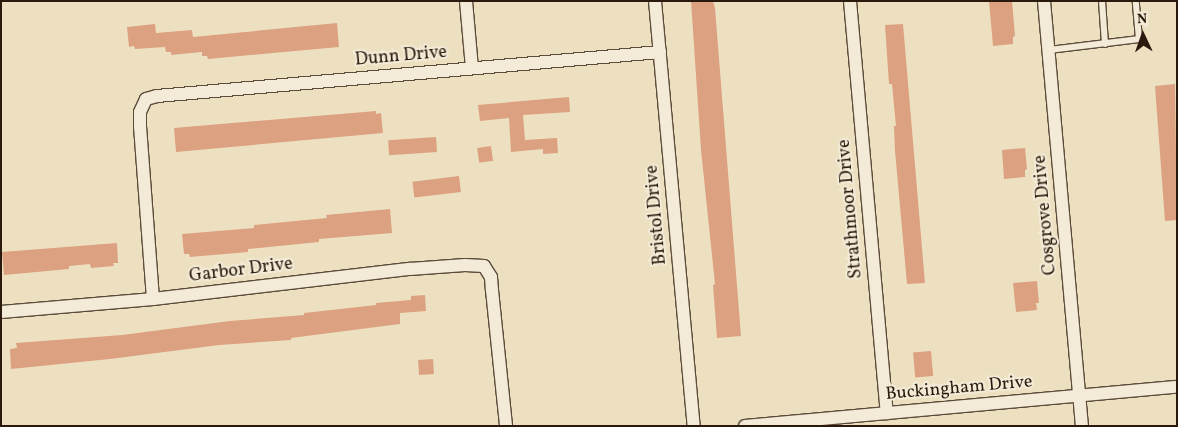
<!DOCTYPE html>
<html>
<head>
<meta charset="utf-8">
<style>
	body { margin:0 }
	#map { position:relative; width:1178px; height:427px; overflow:hidden; background:#ede0c1; font-family:Vollkorn,serif }
	div>[style] { position:absolute }
	[style*='--x'] { left:calc(var(--x)*1px); top:calc(var(--y)*1px); width:calc(var(--w)*1px); rotate:calc(var(--a)*1deg) }
	.building>* { inset:0; background:#dca180; transform-origin:0 0 }
	.roads { filter:drop-shadow(1px 0 #5b4b39) drop-shadow(-1px 0 #5b4b39) drop-shadow(0 1px #5b4b39) drop-shadow(0 -1px #5b4b39) }
	.service>* { height:6px; margin:-3px; padding:0 3px; transform-origin:3px; border-radius:3px; background:#f3ebd7 }
	.minor>* { height:12px; margin:-6px; padding:0 6px; transform-origin:6px; border-radius:6px; background:#f3ebd7 }
	span { translate:-50% -50%; white-space:nowrap; text-align:center; line-height:1.15; -webkit-text-stroke:4px #f3ebd7; paint-order:stroke }
	.street-label { font-size:18px; color:#2a190c }
	.frame { position:absolute; inset:0; border:2px solid #2a190c; pointer-events:none }
	.north { position:absolute; left:1118px; top:10px; width:50px; height:50px; -webkit-text-stroke:4px #f3ebd7; paint-order:stroke; rotate:357deg; font-size:14px; font-weight:700; line-height:20px; text-align:center; color:#2a190c }
	.north::after { content:''; display:block; margin:auto; width:18px; height:22px; background:#2a190c; clip-path:polygon(50% 0,100% 100%,50% 72%,0 100%) }
</style>
</head>
<body>
<div id="map">
	<div class="building">
		<i style="clip-path:polygon(691px 1px,713px 1px,715px 8px,741px 336px,717px 338px,713px 285px,715px 284px,701px 150px)"></i>
		<i style="clip-path:polygon(989px 1px,1012px 1px,1015px 36px,1013px 37px,1013px 44px,993px 46px)"></i>
		<i style="clip-path:polygon(337px 23px,339px 47px,208px 59px,207px 56px,202px 56px,202px 52px,171px 55px,171px 52px,166px 52px,165px 47px,135px 49px,134px 46px,129px 47px,127px 27px,155px 24px,156px 33px,192px 30px,193px 37px)"></i>
		<i style="clip-path:polygon(903px 24px,925px 283px,907px 284px,895px 151px,894px 126px,896px 126px,892px 84px,889px 84px,885px 25px)"></i>
		<i style="clip-path:polygon(1175px 84px,1177px 220px,1165px 221px,1155px 86px)"></i>
		<i style="clip-path:polygon(569px 97px,570px 112px,523px 115px,525px 140px,557px 138px,558px 153px,543px 154px,543px 149px,511px 152px,509px 118px,480px 121px,478px 105px)"></i>
		<i style="clip-path:polygon(376px 111px,376px 114px,381px 113px,383px 133px,176px 152px,174px 128px)"></i>
		<i style="left:436px;top:137px;width:15px;height:48px;rotate:86deg"></i>
		<i style="left:491px;top:146px;width:15px;height:14px;rotate:82deg"></i>
		<i style="clip-path:polygon(1025px 148px,1027px 169px,1025px 170px,1025px 177px,1004px 179px,1002px 150px)"></i>
		<i style="left:459px;top:176px;width:16px;height:47px;rotate:83deg"></i>
		<i style="clip-path:polygon(390px 209px,392px 233px,319px 239px,319px 242px,248px 249px,248px 252px,190px 257px,189px 254px,184px 254px,182px 234px,254px 228px,254px 225px,327px 218px,326px 215px)"></i>
		<i style="clip-path:polygon(117px 243px,118px 263px,113px 263px,114px 266px,91px 268px,90px 264px,69px 266px,69px 269px,4px 275px,2px 252px)"></i>
		<i style="clip-path:polygon(1037px 281px,1039px 303px,1036px 303px,1037px 310px,1016px 312px,1013px 283px)"></i>
		<i style="clip-path:polygon(425px 295px,426px 311px,400px 313px,400px 324px,291px 338px,291px 340px,219px 345px,110px 359px,11px 369px,10px 349px,17px 348px,16px 343px,122px 335px,230px 321px,304px 315px,304px 313px,376px 305px,376px 303px,411px 300px,411px 296px)"></i>
		<i style="left:931px;top:351px;width:25px;height:18px;rotate:85deg"></i>
		<i style="left:433px;top:359px;width:15px;height:15px;rotate:86deg"></i>
	</div>
	<div class="roads">
		<div class="service">
			<i style="--x:1102;--y:1;--w:43;--a:86"></i>
			<i style="--x:1049;--y:50;--w:91;--a:-7"></i>
			<i style="--x:1139;--y:39;--w:38;--a:-95"></i>
		</div>
		<div class="minor">
			<i style="--x:466;--y:1;--w:67;--a:84.9"></i>
			<i style="--x:655;--y:1;--w:427;--a:84.8"></i>
			<i style="--x:850;--y:1;--w:414;--a:84.9"></i>
			<i style="--x:1044;--y:1;--w:427;--a:84.9"></i>
			<i style="--x:153;--y:299;--w:172;--a:-94.3"></i>
			<i style="--x:140;--y:127;--w:15;--a:-90"></i>
			<i style="--x:140;--y:112;--w:14;--a:-65"></i>
			<i style="--x:146;--y:99;--w:11;--a:-15"></i>
			<i style="--x:157;--y:96;--w:505;--a:-5"></i>
			<i style="--x:1;--y:312;--w:153;--a:-4.9"></i>
			<i style="--x:153;--y:299;--w:259;--a:-6.7"></i>
			<i style="--x:410;--y:269;--w:55;--a:-4.2"></i>
			<i style="--x:465;--y:265;--w:19;--a:3"></i>
			<i style="--x:484;--y:266;--w:13;--a:58"></i>
			<i style="--x:491;--y:277;--w:13;--a:86"></i>
			<i style="--x:492;--y:290;--w:137;--a:84.1"></i>
			<i style="--x:745;--y:426;--w:434;--a:-5.2"></i>
		</div>
	</div>
	<div class="street-label">
		<span style="left:401px;top:57px;rotate:-5deg">Dunn Drive</span>
		<span style="left:851px;top:209px;rotate:-95deg">Strathmoor Drive</span>
		<span style="left:657px;top:215px;rotate:-95deg">Bristol Drive</span>
		<span style="left:1046px;top:215px;rotate:-95deg">Cosgrove Drive</span>
		<span style="left:241px;top:271px;rotate:-7deg">Garbor Drive</span>
		<span style="left:959px;top:389px;rotate:-5deg">Buckingham Drive</span>
	</div>
	<div class="frame"></div>
	<div class="north">N</div>
</div>
</body>
</html>
